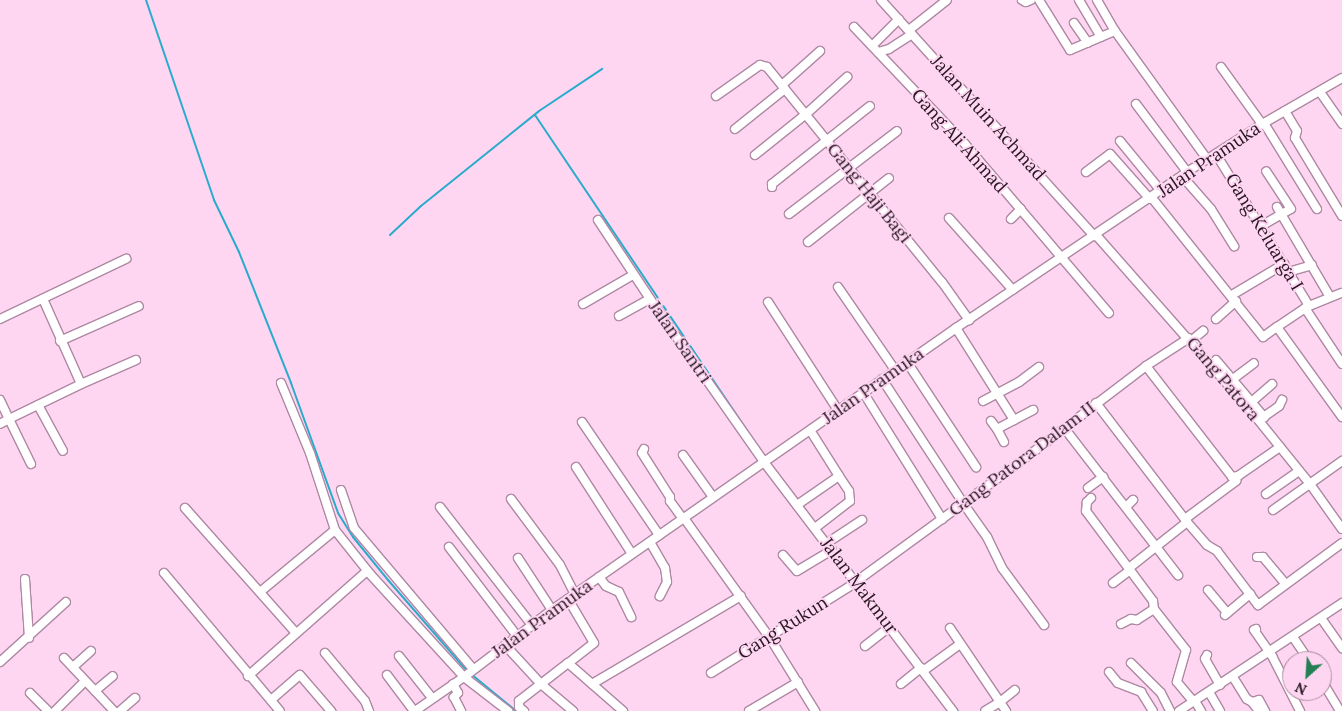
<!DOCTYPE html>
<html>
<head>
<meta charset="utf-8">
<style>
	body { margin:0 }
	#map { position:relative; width:1342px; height:711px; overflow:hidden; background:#ffd6f2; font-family:Lora,serif }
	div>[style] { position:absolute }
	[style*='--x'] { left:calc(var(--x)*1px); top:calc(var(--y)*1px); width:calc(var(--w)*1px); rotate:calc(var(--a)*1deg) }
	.stream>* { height:2px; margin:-1px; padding:0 1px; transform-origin:1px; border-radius:1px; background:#29accb }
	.roads { filter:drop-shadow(1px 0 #ae88a2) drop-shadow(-1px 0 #ae88a2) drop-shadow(0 1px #ae88a2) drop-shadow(0 -1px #ae88a2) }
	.minor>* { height:8px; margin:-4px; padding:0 4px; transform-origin:4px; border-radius:4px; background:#fff }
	span { translate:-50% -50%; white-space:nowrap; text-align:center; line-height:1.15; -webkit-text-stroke:4px #ffd6f2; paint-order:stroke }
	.street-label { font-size:18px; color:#251620 }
	.north { position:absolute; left:1282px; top:651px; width:50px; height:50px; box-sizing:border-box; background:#ffd6f2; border:1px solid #a8899e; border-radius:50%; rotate:206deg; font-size:14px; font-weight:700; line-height:20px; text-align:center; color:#251620 }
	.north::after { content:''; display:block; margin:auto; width:18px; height:22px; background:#257f54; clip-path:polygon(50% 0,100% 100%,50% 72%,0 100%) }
</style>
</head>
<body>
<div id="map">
	<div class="stream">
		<i style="--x:146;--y:0;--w:211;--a:71.2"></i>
		<i style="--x:214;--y:200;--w:58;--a:64.3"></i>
		<i style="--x:239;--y:252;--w:141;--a:68.3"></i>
		<i style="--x:291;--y:383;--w:138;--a:70.1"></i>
		<i style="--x:338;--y:513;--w:28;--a:58"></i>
		<i style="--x:353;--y:537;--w:55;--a:50.9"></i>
		<i style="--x:388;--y:580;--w:121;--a:49"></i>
		<i style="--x:535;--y:115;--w:382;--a:56.1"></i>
		<i style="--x:390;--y:235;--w:42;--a:-43.1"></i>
		<i style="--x:421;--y:206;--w:151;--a:-38.8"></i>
		<i style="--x:539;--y:111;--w:76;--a:-33.7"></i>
		<i style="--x:769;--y:463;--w:48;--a:52.7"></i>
		<i style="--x:801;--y:504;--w:26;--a:54"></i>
		<i style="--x:471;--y:674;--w:58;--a:39.4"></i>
		<i style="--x:943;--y:692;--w:24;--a:52"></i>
	</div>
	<div class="roads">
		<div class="minor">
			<i style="--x:881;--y:0;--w:318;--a:47.9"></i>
			<i style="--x:1022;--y:0;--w:4;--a:27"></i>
			<i style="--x:1026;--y:2;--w:5;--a:-22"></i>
			<i style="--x:1039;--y:0;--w:59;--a:58.2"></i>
			<i style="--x:1070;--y:50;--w:49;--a:-22.9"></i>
			<i style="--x:1079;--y:0;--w:43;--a:59.3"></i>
			<i style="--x:1097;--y:0;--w:36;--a:60"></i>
			<i style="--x:1115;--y:31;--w:158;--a:54.3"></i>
			<i style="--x:1074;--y:23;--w:24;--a:55"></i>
			<i style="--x:854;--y:27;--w:161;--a:46.5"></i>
			<i style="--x:965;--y:144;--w:222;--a:49.6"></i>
			<i style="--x:909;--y:30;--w:48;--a:-38.3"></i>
			<i style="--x:872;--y:46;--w:38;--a:-45"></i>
			<i style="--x:878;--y:52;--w:11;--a:-15"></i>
			<i style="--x:889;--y:49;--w:27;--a:-33"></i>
			<i style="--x:1221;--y:67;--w:70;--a:54.3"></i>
			<i style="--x:782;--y:85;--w:51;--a:-41.8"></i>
			<i style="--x:1320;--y:92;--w:39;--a:55"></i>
			<i style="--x:716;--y:96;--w:54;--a:-35.2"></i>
			<i style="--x:760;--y:65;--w:7;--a:16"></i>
			<i style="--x:767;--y:67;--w:277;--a:50.9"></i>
			<i style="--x:942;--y:282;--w:47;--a:54.6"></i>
			<i style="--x:1136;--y:104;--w:85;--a:53.1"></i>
			<i style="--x:1285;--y:111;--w:23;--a:59"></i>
			<i style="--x:1297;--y:131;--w:7;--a:106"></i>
			<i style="--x:1295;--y:138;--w:91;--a:58.9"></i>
			<i style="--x:1264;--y:123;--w:101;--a:58.4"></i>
			<i style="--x:735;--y:129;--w:64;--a:-38.7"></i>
			<i style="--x:1120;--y:141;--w:65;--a:50.6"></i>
			<i style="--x:1216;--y:154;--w:178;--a:58.5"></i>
			<i style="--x:1309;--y:306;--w:35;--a:-22"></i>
			<i style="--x:755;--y:155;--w:64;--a:-38.7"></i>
			<i style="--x:805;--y:115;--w:57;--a:-42.1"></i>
			<i style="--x:1086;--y:172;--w:30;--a:-37"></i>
			<i style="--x:1110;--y:154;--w:60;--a:48.4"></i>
			<i style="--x:1182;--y:176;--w:44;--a:48.7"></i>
			<i style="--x:1211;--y:209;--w:44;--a:58.1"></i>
			<i style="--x:772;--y:187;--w:3;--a:-90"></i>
			<i style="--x:772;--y:184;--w:125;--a:-38.5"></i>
			<i style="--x:1152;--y:198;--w:178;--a:51.4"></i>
			<i style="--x:1263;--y:337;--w:17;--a:-36"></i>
			<i style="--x:1277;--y:327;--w:111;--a:54.2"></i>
			<i style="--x:1277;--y:207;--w:104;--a:59.5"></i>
			<i style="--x:789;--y:214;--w:136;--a:-37.5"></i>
			<i style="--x:949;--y:218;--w:96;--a:48.4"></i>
			<i style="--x:1011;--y:219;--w:14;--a:-45"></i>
			<i style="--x:598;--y:220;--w:95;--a:56.6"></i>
			<i style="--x:650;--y:299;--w:199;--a:55"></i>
			<i style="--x:764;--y:462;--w:313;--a:52.8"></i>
			<i style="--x:1261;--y:226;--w:34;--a:-30"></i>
			<i style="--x:1291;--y:209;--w:45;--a:-123.3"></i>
			<i style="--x:1096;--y:235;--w:228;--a:48.6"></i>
			<i style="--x:1247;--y:406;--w:100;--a:51.1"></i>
			<i style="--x:1310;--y:484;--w:55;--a:54.6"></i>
			<i style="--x:808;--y:242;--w:103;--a:-38.3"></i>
			<i style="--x:1288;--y:272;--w:25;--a:-16"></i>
			<i style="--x:838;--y:287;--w:101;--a:55.5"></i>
			<i style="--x:1232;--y:295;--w:61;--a:-30.8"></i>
			<i style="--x:43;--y:299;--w:93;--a:65.9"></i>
			<i style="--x:768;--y:302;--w:129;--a:57.1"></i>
			<i style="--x:583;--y:304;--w:58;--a:-30.1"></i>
			<i style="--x:1305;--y:308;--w:67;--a:56.5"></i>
			<i style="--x:619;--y:316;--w:35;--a:-29"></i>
			<i style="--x:0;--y:319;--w:140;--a:-25.5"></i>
			<i style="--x:1216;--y:319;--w:27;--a:-42"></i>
			<i style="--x:1277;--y:327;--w:37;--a:-34"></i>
			<i style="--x:956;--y:328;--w:109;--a:57.8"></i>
			<i style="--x:60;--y:341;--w:86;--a:-23.9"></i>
			<i style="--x:1191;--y:341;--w:16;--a:-40"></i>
			<i style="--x:1216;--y:360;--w:75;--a:49.9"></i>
			<i style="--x:907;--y:362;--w:126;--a:56.7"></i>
			<i style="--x:1146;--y:366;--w:140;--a:52.2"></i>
			<i style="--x:1232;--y:477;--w:6;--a:-9"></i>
			<i style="--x:1238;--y:476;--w:51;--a:-34.6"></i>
			<i style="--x:882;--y:379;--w:148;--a:56.8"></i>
			<i style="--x:963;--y:503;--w:42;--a:54.8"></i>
			<i style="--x:987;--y:537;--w:34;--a:64"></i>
			<i style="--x:1002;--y:568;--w:71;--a:53.6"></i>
			<i style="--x:1233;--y:379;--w:26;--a:-37"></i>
			<i style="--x:281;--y:383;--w:76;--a:67.5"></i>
			<i style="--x:310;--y:453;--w:81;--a:72"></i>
			<i style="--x:335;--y:530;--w:56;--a:51.5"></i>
			<i style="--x:370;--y:574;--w:139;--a:47.6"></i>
			<i style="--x:464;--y:677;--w:56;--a:37.7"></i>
			<i style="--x:863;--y:392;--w:150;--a:58.1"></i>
			<i style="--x:0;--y:400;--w:21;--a:65"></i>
			<i style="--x:9;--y:419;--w:10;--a:151"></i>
			<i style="--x:983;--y:401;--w:41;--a:-27.8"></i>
			<i style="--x:1019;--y:382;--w:25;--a:-37"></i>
			<i style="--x:1096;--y:403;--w:150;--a:52.6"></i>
			<i style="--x:1187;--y:522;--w:30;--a:49"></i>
			<i style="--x:1207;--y:545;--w:12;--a:31"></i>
			<i style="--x:1217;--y:551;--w:68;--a:52.8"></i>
			<i style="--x:1258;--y:605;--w:104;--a:-36.4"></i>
			<i style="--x:38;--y:405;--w:52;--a:61.5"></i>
			<i style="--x:1248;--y:405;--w:32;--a:-41"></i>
			<i style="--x:1262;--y:418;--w:21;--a:-35"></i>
			<i style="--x:1279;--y:406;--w:7;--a:-63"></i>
			<i style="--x:991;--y:421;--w:10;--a:53"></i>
			<i style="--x:582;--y:422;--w:137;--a:55.7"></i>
			<i style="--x:1065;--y:429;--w:185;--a:52.3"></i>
			<i style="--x:1004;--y:442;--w:15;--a:-118"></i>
			<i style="--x:997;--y:429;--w:41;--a:-27.8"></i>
			<i style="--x:644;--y:449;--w:4;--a:117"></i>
			<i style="--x:642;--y:453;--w:52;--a:57.5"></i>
			<i style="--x:670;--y:497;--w:4;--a:90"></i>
			<i style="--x:670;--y:501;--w:22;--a:54"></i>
			<i style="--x:683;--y:455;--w:52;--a:54.5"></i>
			<i style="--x:31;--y:464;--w:50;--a:-116.1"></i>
			<i style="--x:9;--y:419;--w:80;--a:-25.9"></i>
			<i style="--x:81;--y:384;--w:60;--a:-23.6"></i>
			<i style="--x:576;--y:467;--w:103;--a:57.2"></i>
			<i style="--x:1088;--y:488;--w:19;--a:-36"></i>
			<i style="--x:341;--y:490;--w:40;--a:71.1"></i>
			<i style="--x:354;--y:528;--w:185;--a:49.8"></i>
			<i style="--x:1266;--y:494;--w:40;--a:-34.9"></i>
			<i style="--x:1091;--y:498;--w:6;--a:135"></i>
			<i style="--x:1087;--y:502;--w:9;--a:96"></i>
			<i style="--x:1086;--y:511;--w:112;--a:53.3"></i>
			<i style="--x:1153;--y:601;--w:8;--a:83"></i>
			<i style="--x:1154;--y:609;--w:52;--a:52"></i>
			<i style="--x:1186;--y:650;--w:33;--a:106"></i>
			<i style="--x:1177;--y:682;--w:25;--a:50"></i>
			<i style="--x:511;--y:499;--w:82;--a:53.4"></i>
			<i style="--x:560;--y:565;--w:33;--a:63"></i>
			<i style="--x:797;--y:505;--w:51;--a:-34.6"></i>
			<i style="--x:839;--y:476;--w:54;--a:-122.2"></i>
			<i style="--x:440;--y:507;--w:150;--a:52.1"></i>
			<i style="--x:1126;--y:507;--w:10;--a:-45"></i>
			<i style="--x:185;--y:508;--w:167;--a:48.4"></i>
			<i style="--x:1273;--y:510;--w:85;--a:-35.4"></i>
			<i style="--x:684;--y:518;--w:148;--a:54.4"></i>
			<i style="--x:770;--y:638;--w:86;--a:58.3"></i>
			<i style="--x:1185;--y:519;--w:64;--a:-36.7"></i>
			<i style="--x:1236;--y:481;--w:5;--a:-127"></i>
			<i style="--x:815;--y:528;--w:44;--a:-37.6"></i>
			<i style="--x:850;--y:501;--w:10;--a:-96"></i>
			<i style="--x:849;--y:491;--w:18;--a:-124"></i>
			<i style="--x:650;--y:542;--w:30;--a:60"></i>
			<i style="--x:665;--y:568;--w:14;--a:82"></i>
			<i style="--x:667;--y:582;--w:16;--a:117"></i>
			<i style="--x:827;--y:543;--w:42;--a:-33.3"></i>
			<i style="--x:449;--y:547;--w:112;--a:52.6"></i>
			<i style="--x:783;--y:555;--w:21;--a:49"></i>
			<i style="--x:797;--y:571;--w:41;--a:-31"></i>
			<i style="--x:1257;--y:557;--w:6;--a:0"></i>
			<i style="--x:1263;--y:557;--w:35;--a:50"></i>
			<i style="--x:518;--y:558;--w:62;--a:56.8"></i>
			<i style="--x:1129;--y:568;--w:74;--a:-38.4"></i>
			<i style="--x:164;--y:573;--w:180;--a:50"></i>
			<i style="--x:599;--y:577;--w:11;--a:52"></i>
			<i style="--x:606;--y:586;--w:14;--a:25"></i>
			<i style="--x:619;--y:592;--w:28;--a:64"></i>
			<i style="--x:25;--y:579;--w:59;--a:86.1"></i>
			<i style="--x:1113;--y:583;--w:21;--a:-37"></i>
			<i style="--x:1208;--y:590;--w:30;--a:50"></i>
			<i style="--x:260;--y:592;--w:97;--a:-39.6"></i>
			<i style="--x:568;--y:599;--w:51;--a:59.4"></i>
			<i style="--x:594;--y:643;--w:33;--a:142"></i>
			<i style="--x:1225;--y:615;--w:33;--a:-40"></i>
			<i style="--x:1321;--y:618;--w:37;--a:55"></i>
			<i style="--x:1121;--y:624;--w:11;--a:-27"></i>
			<i style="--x:1131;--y:619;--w:6;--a:9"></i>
			<i style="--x:1137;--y:620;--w:20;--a:-33"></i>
			<i style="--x:950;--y:628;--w:89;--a:56"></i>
			<i style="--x:1000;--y:702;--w:17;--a:149"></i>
			<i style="--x:1256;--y:629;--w:2;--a:153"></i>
			<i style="--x:1254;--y:630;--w:32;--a:55"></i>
			<i style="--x:1272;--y:656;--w:62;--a:63"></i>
			<i style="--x:1293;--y:637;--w:29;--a:56"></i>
			<i style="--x:505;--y:645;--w:53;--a:47.3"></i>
			<i style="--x:541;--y:684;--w:42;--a:40.2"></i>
			<i style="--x:865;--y:646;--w:31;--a:-38"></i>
			<i style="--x:325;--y:653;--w:62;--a:50.2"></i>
			<i style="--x:365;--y:701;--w:11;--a:68"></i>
			<i style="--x:1207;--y:655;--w:4;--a:117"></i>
			<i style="--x:1205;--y:659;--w:30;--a:60"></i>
			<i style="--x:399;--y:656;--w:53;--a:51.8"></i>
			<i style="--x:64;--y:658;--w:73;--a:46.7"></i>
			<i style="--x:0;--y:662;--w:89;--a:-42.3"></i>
			<i style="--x:1131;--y:663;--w:42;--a:45"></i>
			<i style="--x:1161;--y:693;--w:20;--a:63"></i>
			<i style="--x:73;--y:667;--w:24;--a:-42"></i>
			<i style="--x:923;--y:671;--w:46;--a:-36.1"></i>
			<i style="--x:1109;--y:672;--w:14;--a:51"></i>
			<i style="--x:1118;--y:683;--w:25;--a:21"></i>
			<i style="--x:1141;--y:692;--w:22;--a:58"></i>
			<i style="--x:711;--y:673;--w:164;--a:-32"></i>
			<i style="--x:850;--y:586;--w:220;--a:-36.1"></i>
			<i style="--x:1028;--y:456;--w:148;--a:-37.3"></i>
			<i style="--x:1146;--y:366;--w:51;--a:-33.1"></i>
			<i style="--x:387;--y:675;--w:45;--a:53.1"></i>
			<i style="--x:248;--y:676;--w:159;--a:-41.4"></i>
			<i style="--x:1233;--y:677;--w:26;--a:58"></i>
			<i style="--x:1247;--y:699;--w:6;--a:31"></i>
			<i style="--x:1252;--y:702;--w:11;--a:52"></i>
			<i style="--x:1322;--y:681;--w:35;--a:59"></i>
			<i style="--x:453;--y:684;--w:10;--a:61"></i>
			<i style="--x:458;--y:693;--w:6;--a:135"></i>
			<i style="--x:454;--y:697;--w:16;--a:63"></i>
			<i style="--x:592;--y:684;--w:173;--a:-30.6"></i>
			<i style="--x:901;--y:684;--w:26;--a:-39"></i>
			<i style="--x:95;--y:691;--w:23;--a:-40"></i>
			<i style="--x:1209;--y:692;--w:22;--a:60"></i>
			<i style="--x:30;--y:693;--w:25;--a:45"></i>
			<i style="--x:271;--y:700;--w:38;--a:-41"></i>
			<i style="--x:300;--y:675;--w:48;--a:49.3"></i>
			<i style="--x:1195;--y:701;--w:12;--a:59"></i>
			<i style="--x:1252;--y:702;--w:7;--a:-16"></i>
			<i style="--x:1259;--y:700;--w:13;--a:61"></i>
			<i style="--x:55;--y:711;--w:42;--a:-45"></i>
			<i style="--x:120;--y:711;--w:20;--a:-41"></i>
			<i style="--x:415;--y:711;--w:60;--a:-34.8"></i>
			<i style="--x:464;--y:677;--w:111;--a:-37.3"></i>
			<i style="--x:552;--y:610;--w:493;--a:-34.9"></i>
			<i style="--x:956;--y:328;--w:279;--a:-34"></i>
			<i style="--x:1187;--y:172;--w:91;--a:-32.5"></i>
			<i style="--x:1264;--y:123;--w:90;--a:-30"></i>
			<i style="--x:524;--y:711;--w:6;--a:-141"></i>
			<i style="--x:519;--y:707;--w:6;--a:-90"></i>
			<i style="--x:519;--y:701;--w:62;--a:-37.8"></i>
			<i style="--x:568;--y:663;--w:73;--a:41.1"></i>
			<i style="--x:749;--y:711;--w:57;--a:-30.6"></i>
			<i style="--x:1006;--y:711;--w:11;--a:-124"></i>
			<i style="--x:1000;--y:702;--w:19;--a:-39"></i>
			<i style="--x:1179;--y:711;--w:196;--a:-33.5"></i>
		</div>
	</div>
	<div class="street-label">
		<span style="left:988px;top:118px;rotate:48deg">Jalan Muin Achmad</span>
		<span style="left:959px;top:141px;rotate:48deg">Gang Ali Ahmad</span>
		<span style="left:1209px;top:160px;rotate:-34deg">Jalan Pramuka</span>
		<span style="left:869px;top:193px;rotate:51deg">Gang Haji Bagi</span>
		<span style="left:1264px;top:232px;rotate:59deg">Gang Keluarga I</span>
		<span style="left:680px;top:342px;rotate:55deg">Jalan Santri</span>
		<span style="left:1223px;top:379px;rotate:50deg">Gang Patora</span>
		<span style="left:873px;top:386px;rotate:-35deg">Jalan Pramuka</span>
		<span style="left:1022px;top:459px;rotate:-37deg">Gang Patora Dalam II</span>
		<span style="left:859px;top:586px;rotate:53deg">Jalan Makmur</span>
		<span style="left:542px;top:619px;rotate:-36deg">Jalan Pramuka</span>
		<span style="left:783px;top:628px;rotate:-32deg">Gang Rukun</span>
	</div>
	<div class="north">N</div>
</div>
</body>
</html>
